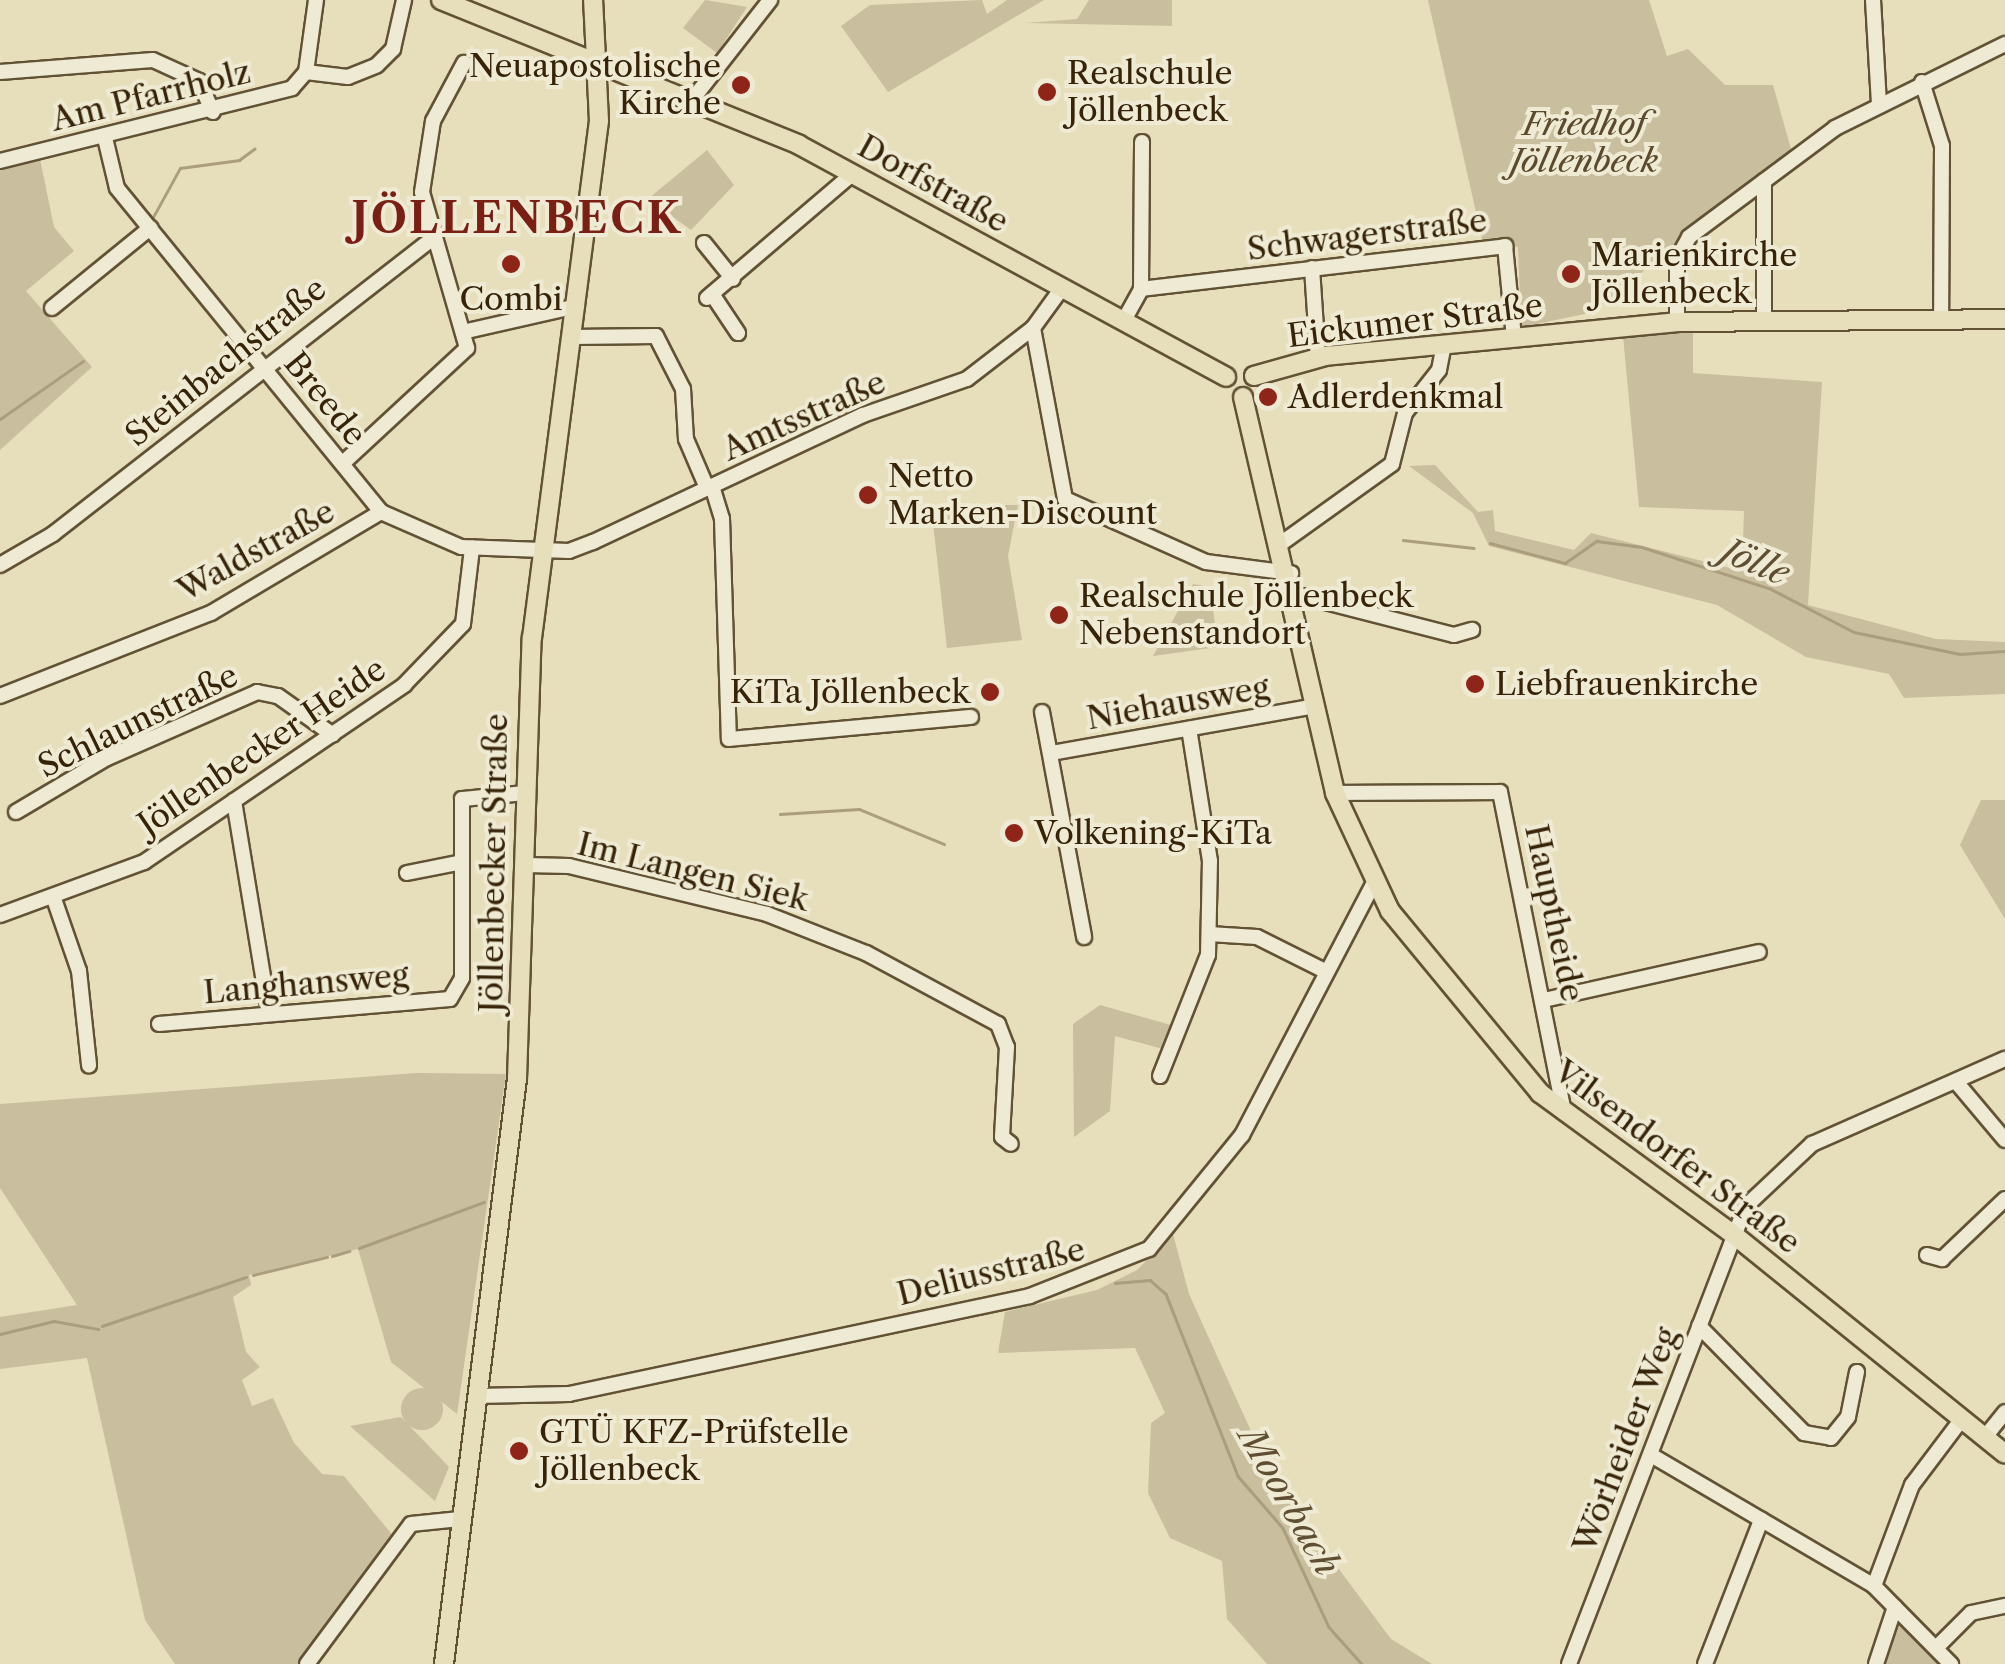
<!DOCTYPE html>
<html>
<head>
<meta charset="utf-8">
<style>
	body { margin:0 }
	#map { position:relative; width:2005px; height:1664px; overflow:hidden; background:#e7debb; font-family:"Libre Caslon Text",serif }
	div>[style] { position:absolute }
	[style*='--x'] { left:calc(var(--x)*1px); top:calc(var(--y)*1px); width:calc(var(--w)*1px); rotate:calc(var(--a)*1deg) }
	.green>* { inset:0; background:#c9be9d }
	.round { border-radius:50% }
	.stream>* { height:2.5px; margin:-1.25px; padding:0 1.25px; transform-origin:1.25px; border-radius:1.25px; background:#ab9e7e }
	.roads { filter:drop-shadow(2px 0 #625235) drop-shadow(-2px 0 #625235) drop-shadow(0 2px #625235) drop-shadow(0 -2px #625235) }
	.minor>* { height:14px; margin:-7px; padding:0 7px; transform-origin:7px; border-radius:7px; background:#efead3 }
	.major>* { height:18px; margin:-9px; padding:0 9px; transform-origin:9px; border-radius:9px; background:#e7debb }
	.dots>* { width:28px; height:28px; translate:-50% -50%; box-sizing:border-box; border:5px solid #efead3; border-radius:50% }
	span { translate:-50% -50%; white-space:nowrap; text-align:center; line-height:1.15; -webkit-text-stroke:8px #efead3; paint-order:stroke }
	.poi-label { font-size:32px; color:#362308 }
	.right { translate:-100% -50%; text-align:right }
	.left { translate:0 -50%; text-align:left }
	.street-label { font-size:32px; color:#362308 }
	.park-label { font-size:32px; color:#5b4a2d; font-style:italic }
	.water-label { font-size:35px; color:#5f4e31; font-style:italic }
	.district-label { font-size:42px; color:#7a1f14; font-weight:700; letter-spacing:2.5px }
</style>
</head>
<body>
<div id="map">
	<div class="green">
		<i style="clip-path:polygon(705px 0,747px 7px,717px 53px,683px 28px)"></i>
		<i style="clip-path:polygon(982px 0,987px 14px,1007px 0,1044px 0,888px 92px,841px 26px,870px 5px)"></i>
		<i style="clip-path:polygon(1089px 0,1172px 0,1172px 26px,1025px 23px,1077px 19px)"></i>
		<i style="clip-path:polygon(1428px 0,1649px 0,1667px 56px,1688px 49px,1725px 85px,1773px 85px,1791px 149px,1594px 312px,1521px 327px,1518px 247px,1483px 243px)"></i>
		<i style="clip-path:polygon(707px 150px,734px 185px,691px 230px,648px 199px)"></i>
		<i style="clip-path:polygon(40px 159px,54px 227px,74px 251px,26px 291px,92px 367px,0 450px,0 168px)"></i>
		<i style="clip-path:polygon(1693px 330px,1693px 373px,1822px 382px,1808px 605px,1936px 639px,2005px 642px,2005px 694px,1904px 698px,1889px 674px,1806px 657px,1717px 605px,1489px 546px,1473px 513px,1409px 466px,1435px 465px,1478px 512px,1493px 510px,1495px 531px,1574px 550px,1591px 533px,1742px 571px,1744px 511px,1639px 507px,1623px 336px)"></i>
		<i style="clip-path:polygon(931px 505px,1018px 505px,1008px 556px,1022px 640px,947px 648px)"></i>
		<i style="clip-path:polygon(1193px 584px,1210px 587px,1218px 647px,1153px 656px)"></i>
		<i style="clip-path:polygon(1981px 800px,2005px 800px,2005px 919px,1960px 845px)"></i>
		<i style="clip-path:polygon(1100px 1005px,1171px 1025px,1163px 1049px,1115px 1036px,1110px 1111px,1074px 1137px,1073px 1024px)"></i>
		<i style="clip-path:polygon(417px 1073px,506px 1074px,457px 1414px,391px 1362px,358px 1249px,249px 1275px,251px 1285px,233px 1297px,246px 1352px,260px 1367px,242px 1380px,252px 1406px,273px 1398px,294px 1443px,322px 1474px,344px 1476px,394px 1537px,298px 1664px,175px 1664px,145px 1620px,87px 1358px,0 1369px,0 1317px,77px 1305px,0 1188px,0 1104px)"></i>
		<i style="clip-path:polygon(1173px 1234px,1189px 1294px,1274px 1482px,1391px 1639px,1432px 1664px,1267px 1664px,1227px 1619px,1222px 1561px,1170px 1538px,1148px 1493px,1151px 1423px,1165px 1413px,1135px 1348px,998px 1353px,1005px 1312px,1097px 1290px,1137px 1270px)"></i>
		<i class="round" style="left:401px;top:1388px;width:42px;height:42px"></i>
		<i style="clip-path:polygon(401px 1417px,449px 1467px,435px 1501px,350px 1426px)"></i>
		<i style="clip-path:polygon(1898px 1622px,1940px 1664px,1884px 1664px)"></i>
	</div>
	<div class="stream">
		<i style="--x:152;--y:219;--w:58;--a:-61.2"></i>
		<i style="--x:180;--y:168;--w:60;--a:-7.7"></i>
		<i style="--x:239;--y:160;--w:19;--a:-36"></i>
		<i style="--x:0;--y:419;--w:101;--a:-34.9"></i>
		<i style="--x:1403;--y:540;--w:71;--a:6.4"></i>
		<i style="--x:1490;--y:543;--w:78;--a:14.9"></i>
		<i style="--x:1565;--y:563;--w:39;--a:-35"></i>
		<i style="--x:1597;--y:541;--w:45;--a:7.6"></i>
		<i style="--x:1642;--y:547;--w:136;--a:18"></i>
		<i style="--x:1771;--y:589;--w:93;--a:27.4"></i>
		<i style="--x:1854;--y:632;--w:108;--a:11.7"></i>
		<i style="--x:1960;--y:654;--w:45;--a:-3.8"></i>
		<i style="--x:780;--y:814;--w:79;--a:-3.6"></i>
		<i style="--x:859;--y:809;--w:92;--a:22.4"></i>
		<i style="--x:359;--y:1248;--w:133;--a:-20.2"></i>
		<i style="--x:332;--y:1256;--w:18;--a:-16"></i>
		<i style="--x:253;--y:1275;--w:76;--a:-13.7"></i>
		<i style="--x:1115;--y:1283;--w:35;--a:-5"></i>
		<i style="--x:1150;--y:1280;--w:21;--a:41"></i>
		<i style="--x:1166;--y:1294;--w:196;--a:68.4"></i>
		<i style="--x:1238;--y:1476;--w:69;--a:49.1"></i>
		<i style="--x:1283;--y:1528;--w:109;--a:65.1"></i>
		<i style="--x:1329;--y:1627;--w:50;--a:48.3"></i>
		<i style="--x:102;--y:1326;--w:152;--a:-18.8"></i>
		<i style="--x:0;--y:1334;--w:56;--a:-13.5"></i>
		<i style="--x:54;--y:1321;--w:45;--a:10.3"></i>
	</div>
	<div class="roads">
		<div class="minor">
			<i style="--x:1873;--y:0;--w:103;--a:86.7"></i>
			<i style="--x:0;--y:72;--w:153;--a:-4.5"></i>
			<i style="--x:153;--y:60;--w:51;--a:24.5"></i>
			<i style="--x:199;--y:81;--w:34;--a:66"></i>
			<i style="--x:306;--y:72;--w:42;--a:6.8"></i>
			<i style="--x:348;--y:77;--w:31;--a:-22"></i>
			<i style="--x:377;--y:65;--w:23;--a:-45"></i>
			<i style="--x:393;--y:49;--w:50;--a:-77.3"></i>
			<i style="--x:1922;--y:82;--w:67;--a:72.6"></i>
			<i style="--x:1942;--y:146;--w:173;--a:90.3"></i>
			<i style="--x:692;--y:100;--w:127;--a:-52"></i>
			<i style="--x:105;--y:138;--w:51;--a:76.5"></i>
			<i style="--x:117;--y:188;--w:418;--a:50.8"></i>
			<i style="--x:381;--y:512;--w:87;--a:23.6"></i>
			<i style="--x:461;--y:547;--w:108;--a:2.1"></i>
			<i style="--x:569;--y:551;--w:26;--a:-21"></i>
			<i style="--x:593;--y:542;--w:298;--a:-25.2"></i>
			<i style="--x:863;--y:415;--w:110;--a:-19.1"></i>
			<i style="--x:967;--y:379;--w:83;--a:-37.7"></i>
			<i style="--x:1033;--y:328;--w:49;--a:-54.1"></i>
			<i style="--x:0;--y:161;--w:301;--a:-14"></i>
			<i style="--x:292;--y:88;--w:21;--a:-49"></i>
			<i style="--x:306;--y:72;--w:73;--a:-82.1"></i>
			<i style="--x:704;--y:243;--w:46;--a:51.1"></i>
			<i style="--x:1312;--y:268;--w:90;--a:86.2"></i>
			<i style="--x:1141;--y:289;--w:367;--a:-6.7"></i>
			<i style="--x:1505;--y:246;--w:91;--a:84.4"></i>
			<i style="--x:712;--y:294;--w:47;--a:56.3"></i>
			<i style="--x:707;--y:298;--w:191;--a:-40.5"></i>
			<i style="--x:52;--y:308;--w:127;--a:-39.2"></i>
			<i style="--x:1764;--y:319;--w:138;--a:-90"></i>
			<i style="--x:1123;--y:322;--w:38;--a:-61"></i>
			<i style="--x:1141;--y:289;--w:147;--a:-89.6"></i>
			<i style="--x:1677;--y:322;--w:63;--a:-90"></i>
			<i style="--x:1677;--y:259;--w:25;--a:-61"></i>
			<i style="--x:1689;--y:237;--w:182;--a:-36.7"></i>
			<i style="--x:1835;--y:128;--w:190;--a:-26.3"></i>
			<i style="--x:1033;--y:328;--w:174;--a:79.4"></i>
			<i style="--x:1065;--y:499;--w:154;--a:24.1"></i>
			<i style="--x:1206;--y:562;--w:86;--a:7.4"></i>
			<i style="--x:467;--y:331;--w:113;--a:-12.8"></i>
			<i style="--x:571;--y:337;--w:85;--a:-0.7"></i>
			<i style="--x:656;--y:336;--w:59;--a:63"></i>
			<i style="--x:683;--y:389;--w:50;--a:86.6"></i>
			<i style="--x:686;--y:439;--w:53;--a:66.8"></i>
			<i style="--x:343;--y:463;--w:169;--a:-42.8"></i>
			<i style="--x:467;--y:348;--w:162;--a:-106.1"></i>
			<i style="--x:422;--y:192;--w:72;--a:-81.2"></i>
			<i style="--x:433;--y:121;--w:66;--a:-61.9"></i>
			<i style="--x:712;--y:486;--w:34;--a:73"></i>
			<i style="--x:722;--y:519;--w:220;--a:88.2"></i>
			<i style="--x:729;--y:739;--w:243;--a:-5.2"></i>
			<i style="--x:1283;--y:542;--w:134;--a:-35.6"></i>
			<i style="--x:1392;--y:464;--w:53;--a:-75.7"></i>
			<i style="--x:1405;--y:413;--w:55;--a:-51.7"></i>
			<i style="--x:1439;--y:370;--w:25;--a:-79"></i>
			<i style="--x:0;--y:565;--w:61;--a:-30.3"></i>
			<i style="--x:53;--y:534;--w:478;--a:-37.9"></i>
			<i style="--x:1294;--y:594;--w:165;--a:14.4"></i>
			<i style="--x:1454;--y:635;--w:19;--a:-16"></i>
			<i style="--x:0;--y:696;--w:227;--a:-21.5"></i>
			<i style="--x:211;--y:613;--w:198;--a:-30.7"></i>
			<i style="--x:1042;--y:712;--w:229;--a:79.4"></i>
			<i style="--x:1052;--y:753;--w:267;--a:-10.1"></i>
			<i style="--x:1335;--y:793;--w:165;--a:-0.3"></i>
			<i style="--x:1500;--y:792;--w:327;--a:78.7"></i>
			<i style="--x:234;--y:801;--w:215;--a:80.6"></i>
			<i style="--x:16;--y:812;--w:106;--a:-30.7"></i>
			<i style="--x:107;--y:758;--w:164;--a:-23.7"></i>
			<i style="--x:257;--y:692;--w:21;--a:11"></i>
			<i style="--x:278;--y:696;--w:67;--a:35.3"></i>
			<i style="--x:526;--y:865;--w:43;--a:1.3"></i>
			<i style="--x:569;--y:866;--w:204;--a:13.6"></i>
			<i style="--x:767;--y:914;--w:106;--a:21.5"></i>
			<i style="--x:866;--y:953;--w:150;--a:28.3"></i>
			<i style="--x:998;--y:1024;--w:25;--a:69"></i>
			<i style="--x:1007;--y:1047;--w:90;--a:93.2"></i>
			<i style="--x:1002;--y:1137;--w:11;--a:38"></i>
			<i style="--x:407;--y:873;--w:56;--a:-11.3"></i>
			<i style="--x:53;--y:896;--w:79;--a:70.9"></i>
			<i style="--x:79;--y:971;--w:95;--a:83.9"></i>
			<i style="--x:0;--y:915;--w:153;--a:-20.2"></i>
			<i style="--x:144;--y:862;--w:315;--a:-34.2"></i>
			<i style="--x:404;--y:685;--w:85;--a:-46"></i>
			<i style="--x:463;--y:624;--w:77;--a:-83.2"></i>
			<i style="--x:1209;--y:934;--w:48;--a:3.6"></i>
			<i style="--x:1257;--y:937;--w:76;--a:26.6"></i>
			<i style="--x:1544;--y:1000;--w:220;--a:-12.6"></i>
			<i style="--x:159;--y:1024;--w:292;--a:-4.9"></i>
			<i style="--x:450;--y:999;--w:24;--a:-60"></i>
			<i style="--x:462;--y:978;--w:179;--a:-90"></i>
			<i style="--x:462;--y:799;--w:64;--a:-5.4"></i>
			<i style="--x:1160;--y:1076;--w:130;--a:-68.4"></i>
			<i style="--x:1208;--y:955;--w:94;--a:-88.8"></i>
			<i style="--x:1210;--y:861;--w:134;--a:-99"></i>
			<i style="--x:1958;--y:1084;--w:73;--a:50"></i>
			<i style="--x:1927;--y:1255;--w:16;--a:15"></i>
			<i style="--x:1942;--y:1259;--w:87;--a:-43.6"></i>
			<i style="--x:1699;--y:1326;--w:150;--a:45.5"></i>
			<i style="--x:1804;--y:1433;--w:27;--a:10"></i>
			<i style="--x:1831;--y:1438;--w:27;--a:-51"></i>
			<i style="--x:1848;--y:1417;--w:46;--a:-78.7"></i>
			<i style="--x:476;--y:1396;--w:93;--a:-1.2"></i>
			<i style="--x:569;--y:1394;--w:471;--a:-12"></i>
			<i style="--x:1030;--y:1296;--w:128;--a:-21.6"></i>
			<i style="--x:1149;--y:1249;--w:147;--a:-50.8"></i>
			<i style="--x:1242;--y:1135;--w:285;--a:-62.4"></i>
			<i style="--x:1985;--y:1437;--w:32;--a:-51"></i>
			<i style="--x:1651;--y:1455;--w:259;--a:30.4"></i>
			<i style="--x:1874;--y:1586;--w:110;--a:45.4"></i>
			<i style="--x:1874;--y:1586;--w:108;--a:-69.4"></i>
			<i style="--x:1912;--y:1485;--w:83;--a:-52.9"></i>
			<i style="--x:1936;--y:1648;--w:49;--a:-45"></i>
			<i style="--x:1971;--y:1613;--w:35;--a:-12"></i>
			<i style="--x:307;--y:1664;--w:174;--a:-53.4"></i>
			<i style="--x:411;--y:1524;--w:49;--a:-5.8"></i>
			<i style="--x:1569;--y:1664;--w:491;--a:-68.9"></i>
			<i style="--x:1746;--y:1206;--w:91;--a:-43.2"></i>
			<i style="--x:1812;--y:1144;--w:211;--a:-23.8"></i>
			<i style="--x:1705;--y:1664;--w:155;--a:-68.7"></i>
			<i style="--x:1876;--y:1664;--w:60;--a:-71.6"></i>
		</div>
		<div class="major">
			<i style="--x:441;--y:0;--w:386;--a:22"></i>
			<i style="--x:799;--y:145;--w:486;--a:28.5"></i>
			<i style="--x:1254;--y:376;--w:74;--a:-15.7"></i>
			<i style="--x:1325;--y:356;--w:354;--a:-5.5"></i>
			<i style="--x:1677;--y:322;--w:328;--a:-0.5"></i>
			<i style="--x:1243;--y:397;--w:407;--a:76.9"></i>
			<i style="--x:1335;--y:793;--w:130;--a:65"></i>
			<i style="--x:1390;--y:911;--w:236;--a:50.5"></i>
			<i style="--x:1540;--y:1093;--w:240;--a:36.2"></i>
			<i style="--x:1734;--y:1235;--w:348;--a:38.9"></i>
			<i style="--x:444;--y:1664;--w:590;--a:-82.89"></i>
			<i style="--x:517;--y:1079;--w:441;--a:-88.1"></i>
			<i style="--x:532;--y:638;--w:521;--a:-82.62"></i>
			<i style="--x:599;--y:121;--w:121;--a:-92.8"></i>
		</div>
	</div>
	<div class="dots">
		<i style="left:741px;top:85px;background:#8f2418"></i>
		<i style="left:1047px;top:92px;background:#8f2418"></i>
		<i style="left:511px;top:264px;background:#8f2418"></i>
		<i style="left:1571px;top:274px;background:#8f2418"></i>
		<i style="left:1268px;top:397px;background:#8f2418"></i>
		<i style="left:868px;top:495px;background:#8f2418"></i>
		<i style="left:1059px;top:615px;background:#8f2418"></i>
		<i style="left:1475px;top:684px;background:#8f2418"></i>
		<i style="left:990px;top:692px;background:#8f2418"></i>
		<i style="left:1014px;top:833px;background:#8f2418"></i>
		<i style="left:519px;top:1451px;background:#8f2418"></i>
	</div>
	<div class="poi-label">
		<span class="right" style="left:721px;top:85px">Neuapostolische<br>Kirche</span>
		<span class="left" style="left:1067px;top:92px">Realschule<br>Jöllenbeck</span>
		<span class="left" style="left:1591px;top:274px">Marienkirche<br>Jöllenbeck</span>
		<span style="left:511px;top:299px">Combi</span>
		<span class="left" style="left:1288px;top:397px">Adlerdenkmal</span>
		<span class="left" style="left:888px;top:495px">Netto<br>Marken-Discount</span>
		<span class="left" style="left:1079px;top:615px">Realschule Jöllenbeck<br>Nebenstandort</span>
		<span class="left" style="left:1495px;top:684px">Liebfrauenkirche</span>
		<span class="right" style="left:970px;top:692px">KiTa Jöllenbeck</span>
		<span class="left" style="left:1034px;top:833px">Volkening-KiTa</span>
		<span class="left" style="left:539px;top:1451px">GTÜ KFZ-Prüfstelle<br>Jöllenbeck</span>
	</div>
	<div class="street-label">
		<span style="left:151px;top:96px;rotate:-14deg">Am Pfarrholz</span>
		<span style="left:933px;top:184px;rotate:29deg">Dorfstraße</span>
		<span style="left:1367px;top:235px;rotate:-7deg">Schwagerstraße</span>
		<span style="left:1415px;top:321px;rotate:-7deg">Eickumer Straße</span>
		<span style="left:226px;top:362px;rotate:-39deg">Steinbachstraße</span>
		<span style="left:325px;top:399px;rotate:51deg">Breede</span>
		<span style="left:804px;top:416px;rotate:-24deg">Amtsstraße</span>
		<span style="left:256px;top:551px;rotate:-29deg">Waldstraße</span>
		<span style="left:1178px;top:703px;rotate:-10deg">Niehausweg</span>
		<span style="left:138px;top:721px;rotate:-26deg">Schlaunstraße</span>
		<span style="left:262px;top:747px;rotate:-34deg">Jöllenbecker Heide</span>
		<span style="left:494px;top:863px;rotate:-89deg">Jöllenbecker Straße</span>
		<span style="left:693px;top:872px;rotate:14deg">Im Langen Siek</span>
		<span style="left:1554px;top:913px;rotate:78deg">Hauptheide</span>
		<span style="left:306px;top:984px;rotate:-5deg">Langhansweg</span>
		<span style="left:1677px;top:1157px;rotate:37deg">Vilsendorfer Straße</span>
		<span style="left:991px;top:1272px;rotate:-14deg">Deliusstraße</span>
		<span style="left:1626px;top:1440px;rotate:-69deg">Wörheider Weg</span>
	</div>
	<div class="park-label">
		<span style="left:1584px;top:143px">Friedhof<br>Jöllenbeck</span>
	</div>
	<div class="water-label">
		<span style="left:1755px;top:562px;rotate:22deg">Jölle</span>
		<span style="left:1289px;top:1501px;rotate:60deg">Moorbach</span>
	</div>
	<div class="district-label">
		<span style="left:517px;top:218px">JÖLLENBECK</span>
	</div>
</div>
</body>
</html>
